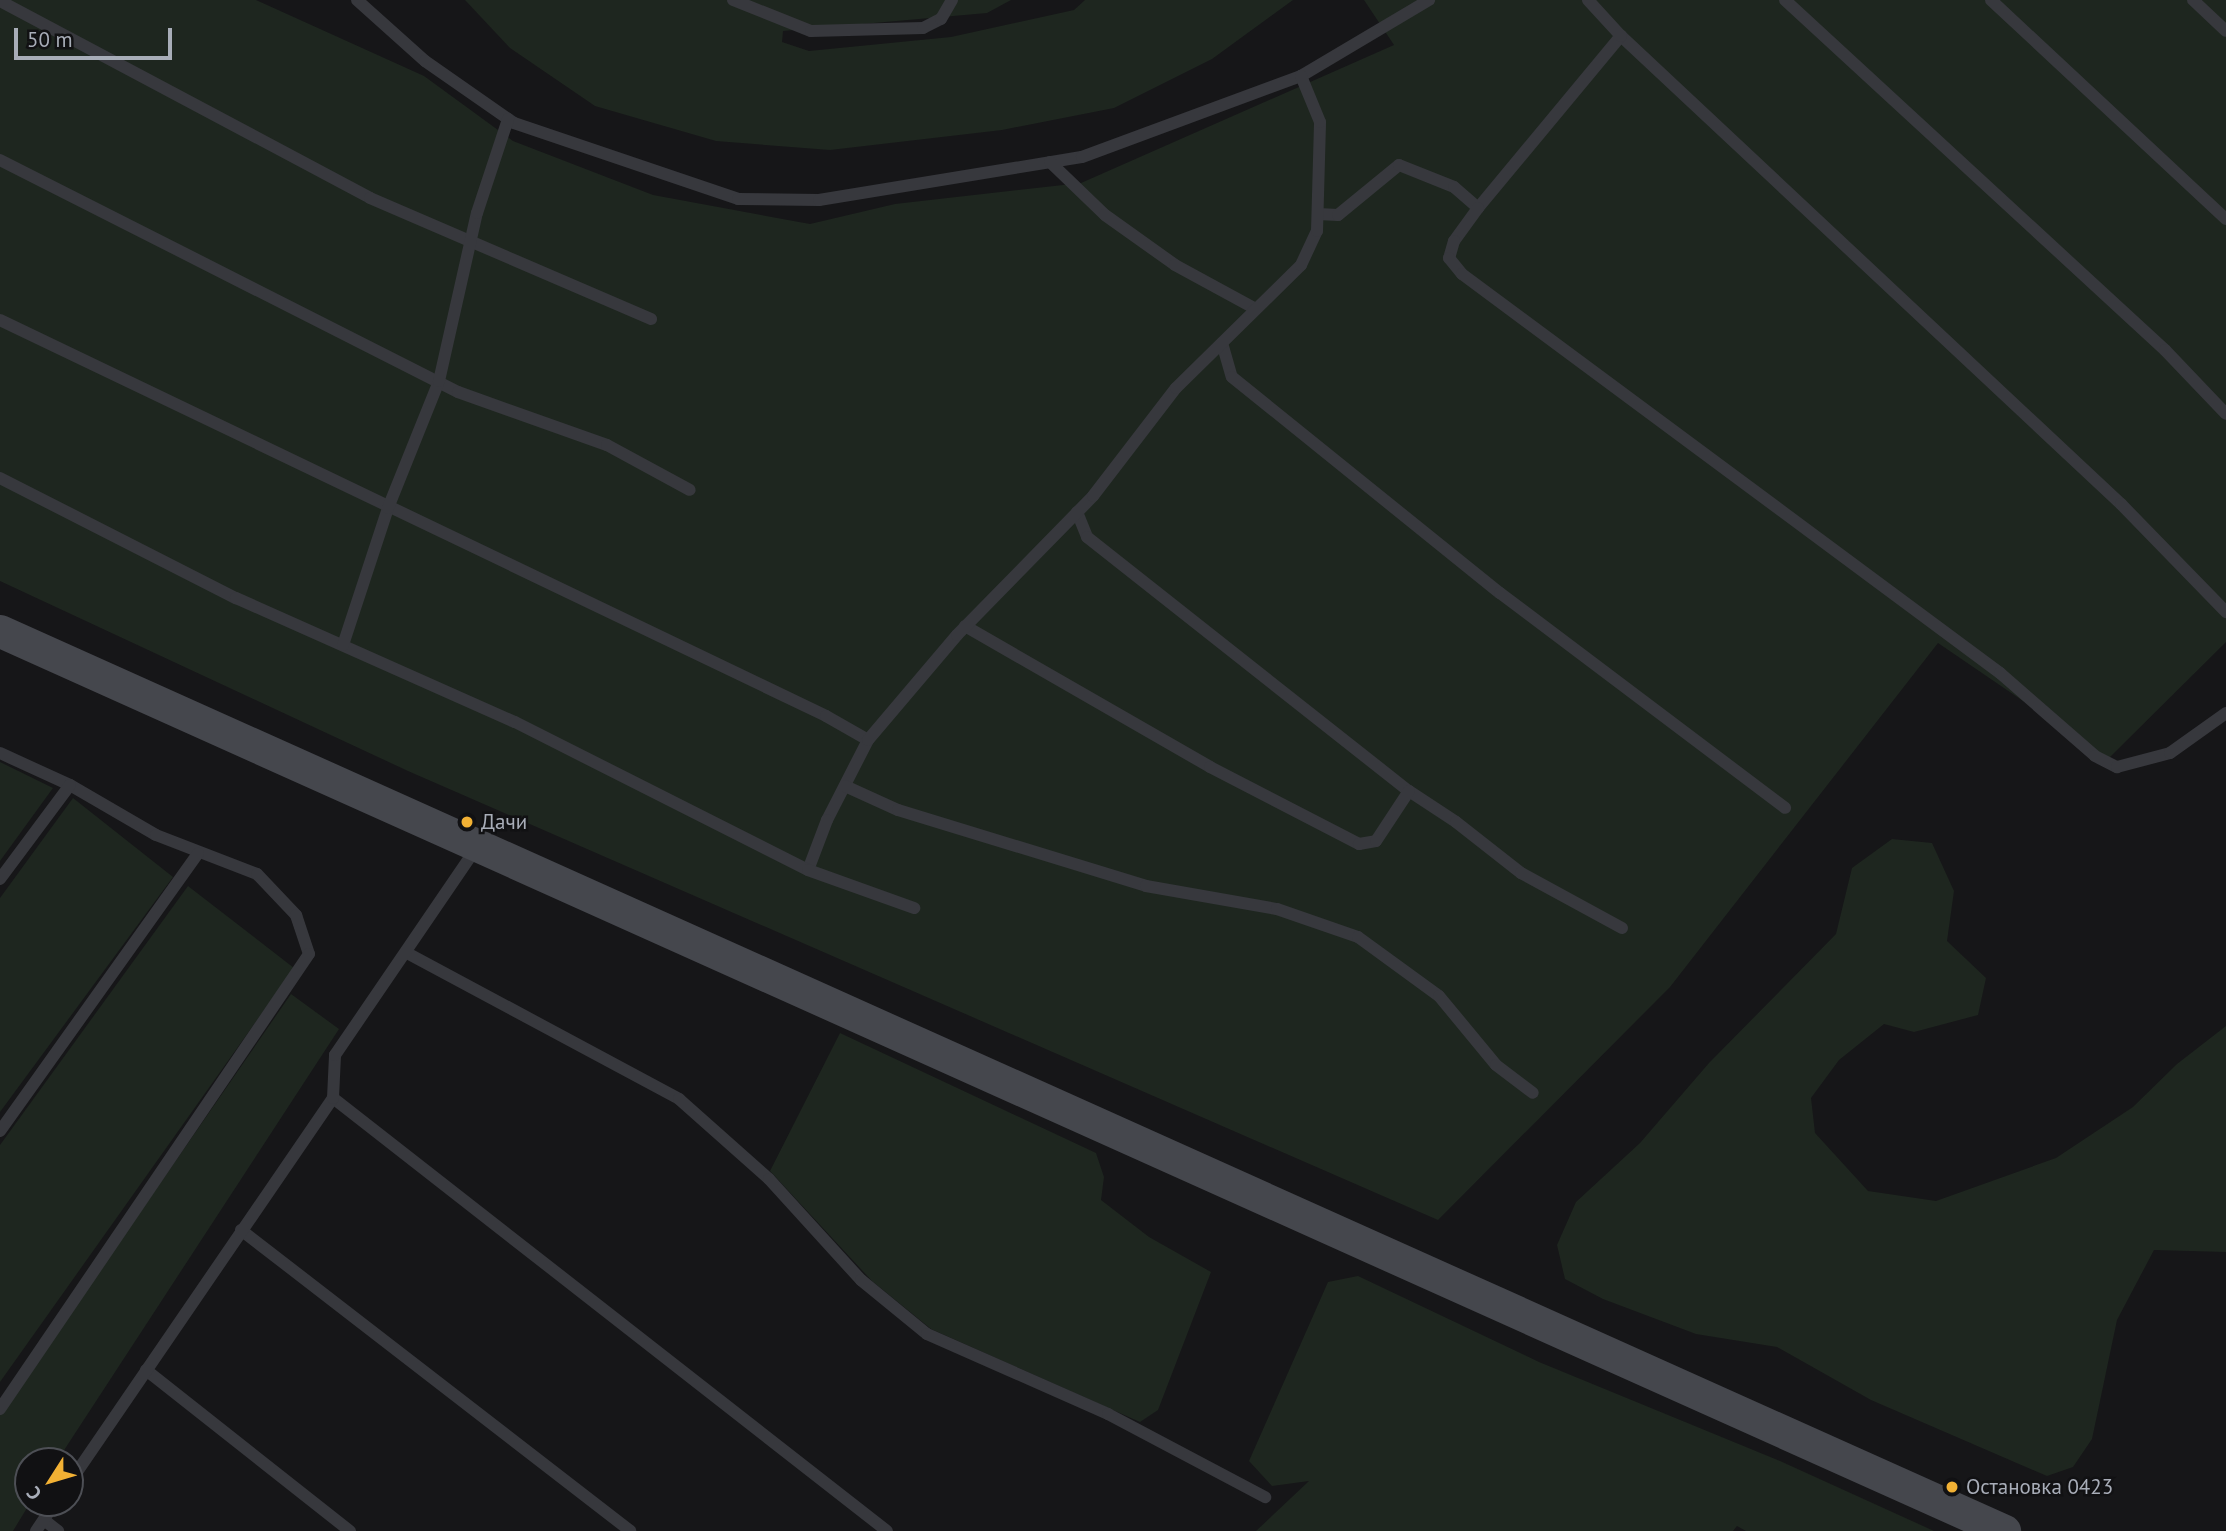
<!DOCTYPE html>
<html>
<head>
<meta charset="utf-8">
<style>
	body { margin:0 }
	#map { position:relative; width:2226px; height:1531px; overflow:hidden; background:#161618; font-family:"PT Sans",sans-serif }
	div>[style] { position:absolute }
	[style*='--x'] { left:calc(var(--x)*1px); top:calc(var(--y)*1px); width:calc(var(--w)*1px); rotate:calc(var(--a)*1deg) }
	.green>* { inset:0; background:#1e261f }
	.service>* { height:12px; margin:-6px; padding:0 6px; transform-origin:6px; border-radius:6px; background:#37383d }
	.secondary>* { height:33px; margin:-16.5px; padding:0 16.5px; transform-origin:16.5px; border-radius:16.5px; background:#45474d }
	.dots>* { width:19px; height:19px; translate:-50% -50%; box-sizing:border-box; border:4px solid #111113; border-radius:50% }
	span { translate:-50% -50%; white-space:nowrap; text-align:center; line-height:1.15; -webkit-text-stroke:5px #111113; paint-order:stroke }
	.poi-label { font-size:21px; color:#a8adb8 }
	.left { translate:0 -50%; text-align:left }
	.north { position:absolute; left:14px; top:1447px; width:70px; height:70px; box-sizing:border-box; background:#111113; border:2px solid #4d4f55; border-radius:50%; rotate:233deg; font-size:19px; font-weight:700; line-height:28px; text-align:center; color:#a8adb8 }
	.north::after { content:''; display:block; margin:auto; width:24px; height:32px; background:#f2b134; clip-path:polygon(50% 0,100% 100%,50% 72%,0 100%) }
	.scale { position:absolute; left:14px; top:28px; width:158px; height:32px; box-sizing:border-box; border:4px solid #a8adb8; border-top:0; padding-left:9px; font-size:21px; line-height:24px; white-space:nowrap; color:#a8adb8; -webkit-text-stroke:5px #111113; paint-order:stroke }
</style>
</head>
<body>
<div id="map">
	<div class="green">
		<i style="clip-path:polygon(0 0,256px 0,424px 76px,513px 141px,653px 195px,810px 224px,895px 204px,1081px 183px,1394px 45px,1364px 0,2226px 0,2226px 642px,2108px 759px,1938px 643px,1670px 987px,1438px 1220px,408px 771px,0 581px)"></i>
		<i style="clip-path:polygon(465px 0,1011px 0,987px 13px,783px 31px,782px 42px,809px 51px,951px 37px,1074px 10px,1085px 0,1293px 0,1212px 59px,1114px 108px,1002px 130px,830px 150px,716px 141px,595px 106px,510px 48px)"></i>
		<i style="clip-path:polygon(0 762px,53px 788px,0 861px)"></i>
		<i style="clip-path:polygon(73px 798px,173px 877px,0 1112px,0 898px)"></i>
		<i style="clip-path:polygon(1892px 839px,1932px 843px,1954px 891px,1947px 941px,1986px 978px,1978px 1015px,1914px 1032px,1884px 1024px,1839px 1060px,1811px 1098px,1815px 1133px,1868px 1191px,1936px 1201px,2056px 1158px,2133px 1107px,2177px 1064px,2226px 1026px,2226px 1252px,2154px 1250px,2117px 1320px,2092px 1439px,2073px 1467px,2047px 1476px,1871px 1400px,1777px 1347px,1696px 1334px,1603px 1299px,1565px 1279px,1557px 1245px,1576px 1202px,1640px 1143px,1709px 1063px,1836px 934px,1852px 868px)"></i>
		<i style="clip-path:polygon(188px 886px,294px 968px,0 1382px,0 1145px)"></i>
		<i style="clip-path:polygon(291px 994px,339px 1029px,57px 1461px,28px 1461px,30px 1503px,13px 1531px,0 1531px,0 1415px)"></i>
		<i style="clip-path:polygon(840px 1033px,1096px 1153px,1104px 1177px,1101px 1200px,1149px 1237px,1211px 1272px,1158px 1410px,1140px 1422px,931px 1329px,872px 1281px,770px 1171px)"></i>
		<i style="clip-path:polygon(1358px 1276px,1539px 1362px,1780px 1461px,1934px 1531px,1746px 1531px,1737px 1526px,1733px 1531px,1256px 1531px,1309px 1481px,1272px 1486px,1249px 1461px,1328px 1282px)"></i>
	</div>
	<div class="service">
		<i style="--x:357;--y:0;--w:91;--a:41.9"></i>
		<i style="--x:425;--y:61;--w:108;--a:34.9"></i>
		<i style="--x:514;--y:123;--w:237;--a:18.7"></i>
		<i style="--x:738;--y:199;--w:81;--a:0.7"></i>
		<i style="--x:819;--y:200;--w:266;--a:-9.3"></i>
		<i style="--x:1082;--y:157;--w:233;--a:-20.3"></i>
		<i style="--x:1301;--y:76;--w:149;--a:-30.7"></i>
		<i style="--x:733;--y:0;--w:84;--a:21.7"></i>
		<i style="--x:811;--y:31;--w:112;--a:-1.5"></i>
		<i style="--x:923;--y:28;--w:20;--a:-27"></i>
		<i style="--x:941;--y:19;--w:22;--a:-60"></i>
		<i style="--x:1785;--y:0;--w:517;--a:42.65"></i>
		<i style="--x:2165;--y:350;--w:88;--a:46.4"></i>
		<i style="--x:1991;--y:0;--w:321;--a:43"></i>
		<i style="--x:2193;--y:0;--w:45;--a:43.2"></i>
		<i style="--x:0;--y:1;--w:419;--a:28"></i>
		<i style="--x:370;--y:198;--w:306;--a:23.3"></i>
		<i style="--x:1621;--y:36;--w:685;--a:43.11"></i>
		<i style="--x:2121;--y:504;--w:151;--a:45.8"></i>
		<i style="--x:0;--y:160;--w:513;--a:26.86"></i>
		<i style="--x:458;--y:392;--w:158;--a:19.6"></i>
		<i style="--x:607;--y:445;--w:94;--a:28.5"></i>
		<i style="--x:1050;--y:162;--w:76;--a:43.9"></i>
		<i style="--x:1105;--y:215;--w:86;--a:35.5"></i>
		<i style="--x:1175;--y:265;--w:92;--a:28.5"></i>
		<i style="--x:1478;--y:208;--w:224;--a:-50.3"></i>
		<i style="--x:1621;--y:36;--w:49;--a:-132.5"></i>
		<i style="--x:1318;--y:214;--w:20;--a:3"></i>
		<i style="--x:1338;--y:215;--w:79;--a:-39.3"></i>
		<i style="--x:1399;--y:165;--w:59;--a:21.8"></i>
		<i style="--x:1454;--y:187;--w:32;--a:41"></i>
		<i style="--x:1478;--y:208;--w:41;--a:126"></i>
		<i style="--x:1454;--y:241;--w:18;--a:106"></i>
		<i style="--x:1449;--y:258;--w:21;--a:51"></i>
		<i style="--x:1462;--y:274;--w:670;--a:36.56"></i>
		<i style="--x:2000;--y:673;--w:126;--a:41.1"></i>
		<i style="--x:2095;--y:756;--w:25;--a:27"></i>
		<i style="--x:2117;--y:767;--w:55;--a:-14.8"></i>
		<i style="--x:2170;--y:753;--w:69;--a:-35.5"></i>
		<i style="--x:0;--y:320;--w:916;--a:25.61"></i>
		<i style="--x:826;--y:716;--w:48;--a:29.7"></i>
		<i style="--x:868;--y:740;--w:90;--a:117.1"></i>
		<i style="--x:827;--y:820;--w:53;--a:110.8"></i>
		<i style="--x:1222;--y:343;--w:35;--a:74"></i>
		<i style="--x:1232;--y:377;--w:344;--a:38.9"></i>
		<i style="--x:1500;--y:593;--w:357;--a:37"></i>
		<i style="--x:0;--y:478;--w:265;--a:27"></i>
		<i style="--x:236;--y:598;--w:305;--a:24"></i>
		<i style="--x:515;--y:722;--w:328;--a:26.8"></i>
		<i style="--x:808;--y:870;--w:113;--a:19.7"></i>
		<i style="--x:1077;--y:512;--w:27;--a:68"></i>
		<i style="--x:1087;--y:537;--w:410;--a:38.3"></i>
		<i style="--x:1409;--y:791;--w:56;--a:33.4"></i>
		<i style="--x:1456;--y:822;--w:83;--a:38.1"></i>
		<i style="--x:1521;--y:873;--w:115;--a:28.6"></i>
		<i style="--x:965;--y:626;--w:283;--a:29.9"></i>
		<i style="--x:1210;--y:767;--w:168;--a:27.3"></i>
		<i style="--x:1359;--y:844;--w:17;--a:-10"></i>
		<i style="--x:1376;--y:841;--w:60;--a:-56.6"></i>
		<i style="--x:343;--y:645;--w:144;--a:-71.8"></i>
		<i style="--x:388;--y:508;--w:137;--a:-68.1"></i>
		<i style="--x:439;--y:381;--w:172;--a:-77.3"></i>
		<i style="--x:477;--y:213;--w:99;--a:-71.7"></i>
		<i style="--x:868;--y:740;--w:138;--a:-49.7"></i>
		<i style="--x:957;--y:635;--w:194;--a:-45.6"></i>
		<i style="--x:1093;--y:496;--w:136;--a:-52.5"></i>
		<i style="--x:1176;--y:388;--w:175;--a:-44.5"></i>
		<i style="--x:1301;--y:265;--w:38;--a:-65"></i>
		<i style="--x:1317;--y:231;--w:109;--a:-88.4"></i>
		<i style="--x:1320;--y:122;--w:50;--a:-112.4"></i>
		<i style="--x:0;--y:753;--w:77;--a:24.6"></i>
		<i style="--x:70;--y:785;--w:99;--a:30.2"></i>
		<i style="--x:156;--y:835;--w:108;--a:21.1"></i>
		<i style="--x:257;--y:874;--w:57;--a:46.4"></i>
		<i style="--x:296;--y:915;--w:41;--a:71.6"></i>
		<i style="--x:309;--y:954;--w:550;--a:124.18"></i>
		<i style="--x:845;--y:786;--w:58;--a:24.4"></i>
		<i style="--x:898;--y:810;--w:259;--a:17"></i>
		<i style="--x:1146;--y:886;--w:133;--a:10"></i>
		<i style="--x:1277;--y:909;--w:86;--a:19.1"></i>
		<i style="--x:1358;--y:937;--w:100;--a:36.1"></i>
		<i style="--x:1439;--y:996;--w:89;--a:50.4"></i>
		<i style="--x:1496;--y:1065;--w:46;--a:37.1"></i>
		<i style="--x:0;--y:879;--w:117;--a:-53.3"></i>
		<i style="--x:407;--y:953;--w:309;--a:28.2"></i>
		<i style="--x:679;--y:1099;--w:120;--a:41.6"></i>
		<i style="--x:769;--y:1179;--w:137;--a:47.7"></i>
		<i style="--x:861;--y:1280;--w:85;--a:39.3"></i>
		<i style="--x:927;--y:1334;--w:198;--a:23.8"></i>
		<i style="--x:1108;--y:1414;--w:178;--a:27.9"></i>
		<i style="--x:333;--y:1098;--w:703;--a:38.01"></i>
		<i style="--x:0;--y:1131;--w:341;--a:-54.5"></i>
		<i style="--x:241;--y:1230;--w:492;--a:37.7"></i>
		<i style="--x:146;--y:1370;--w:260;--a:38.3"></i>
		<i style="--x:70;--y:1482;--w:465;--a:-55.6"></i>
		<i style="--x:333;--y:1098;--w:43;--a:-87.3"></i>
		<i style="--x:335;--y:1055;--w:252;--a:-55.7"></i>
		<i style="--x:44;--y:1520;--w:18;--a:38"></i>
		<i style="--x:36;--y:1531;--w:34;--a:-56"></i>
	</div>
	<div class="secondary">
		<i style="--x:0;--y:631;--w:2197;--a:24.18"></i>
	</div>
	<div class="dots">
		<i style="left:467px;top:822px;background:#f2b134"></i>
		<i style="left:1952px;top:1487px;background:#f2b134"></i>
	</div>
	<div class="poi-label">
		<span class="left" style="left:481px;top:822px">Дачи</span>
		<span class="left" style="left:1966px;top:1487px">Остановка 0423</span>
	</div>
	<div class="north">С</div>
	<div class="scale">50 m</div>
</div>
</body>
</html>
